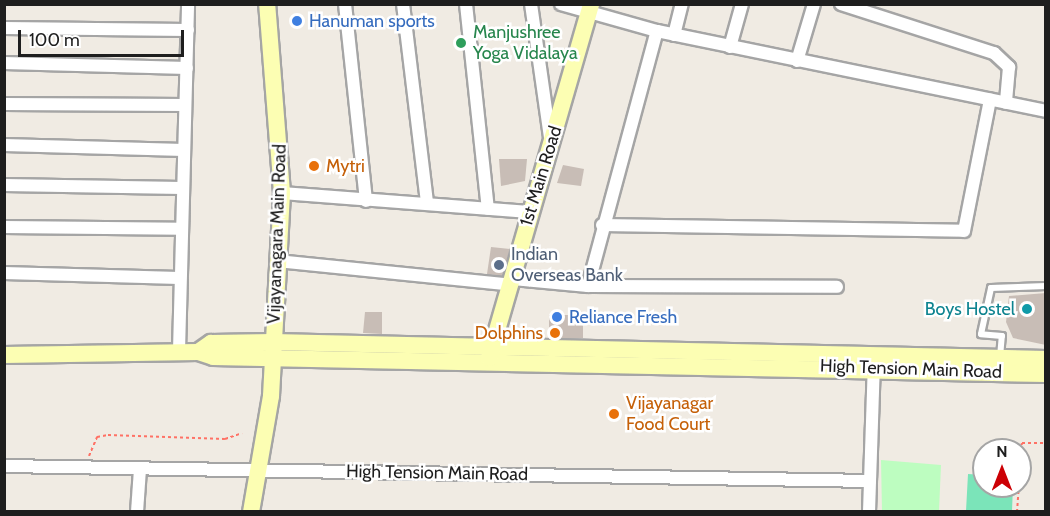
<!DOCTYPE html>
<html>
<head>
<meta charset="utf-8">
<style>
	body { margin:0 }
	#map { position:relative; width:1050px; height:516px; overflow:hidden; background:#f0ebe3; font-family:Cabin,sans-serif }
	div>[style] { position:absolute }
	[style*='--x'] { left:calc(var(--x)*1px); top:calc(var(--y)*1px); width:calc(var(--w)*1px); rotate:calc(var(--a)*1deg) }
	.park>* { inset:0; background:#bdfdc0 }
	.pitch>* { inset:0; background:#7be4b9 }
	.building>* { inset:0; background:#c8bdb6; transform-origin:0 0 }
	.path>* { height:2px; margin-top:-1px; transform-origin:0; background:repeating-linear-gradient(90deg,#ff7165 0 3px,transparent 0 6px) }
	.roads { filter:drop-shadow(2px 0 #a5a5a5) drop-shadow(-2px 0 #a5a5a5) drop-shadow(0 2px #a5a5a5) drop-shadow(0 -2px #a5a5a5) }
	.lane>* { height:6px; margin:-3px; padding:0 3px; transform-origin:3px; border-radius:3px; background:#fff }
	.street>* { height:12px; margin:-6px; padding:0 6px; transform-origin:6px; border-radius:6px; background:#fff }
	.secondary>* { height:16px; margin:-8px; padding:0 8px; transform-origin:8px; border-radius:8px; background:#fcfeb3 }
	.dots>* { width:16px; height:16px; translate:-50% -50%; box-sizing:border-box; border:3px solid #fff; border-radius:50% }
	span { translate:-50% -50%; white-space:nowrap; text-align:center; line-height:1.15; -webkit-text-stroke:5px #fff; paint-order:stroke }
	.shop-label { font-size:18px; color:#366cbe }
	.left { translate:0 -50%; text-align:left }
	.leisure-label { font-size:18px; color:#27864d }
	.food-label { font-size:18px; color:#c56008 }
	.right { translate:-100% -50%; text-align:right }
	.street-label { font-size:18px; color:#1e1e1e }
	.service-label { font-size:18px; color:#4e5e75 }
	.culture-label { font-size:18px; color:#0d838f }
	.frame { position:absolute; inset:0; border:6px solid #1e1e1e; pointer-events:none }
	.north { position:absolute; left:972px; top:438px; width:60px; height:60px; box-sizing:border-box; background:#fff; border:2px solid #a5a5a5; border-radius:50%; rotate:0deg; font-size:16px; font-weight:700; line-height:24px; text-align:center; color:#1e1e1e }
	.north::after { content:''; display:block; margin:auto; width:21px; height:27px; background:#cc0005; clip-path:polygon(50% 0,100% 100%,50% 72%,0 100%) }
	.scale { position:absolute; left:18px; top:30px; width:166px; height:27px; box-sizing:border-box; border:3px solid #1e1e1e; border-top:0; padding-left:8px; font-size:18px; line-height:21px; white-space:nowrap; color:#1e1e1e; -webkit-text-stroke:4px #fff; paint-order:stroke }
</style>
</head>
<body>
<div id="map">
	<div class="park">
		<i style="clip-path:polygon(881px 460px,941px 465px,939px 511px,882px 511px)"></i>
	</div>
	<div class="pitch">
		<i style="clip-path:polygon(968px 474px,984px 475px,984px 486px,1013px 486px,1012px 511px,966px 511px)"></i>
	</div>
	<div class="building">
		<i style="clip-path:polygon(499px 159px,527px 159px,525px 181px,501px 186px)"></i>
		<i style="clip-path:polygon(563px 165px,584px 169px,581px 186px,557px 183px)"></i>
		<i style="clip-path:polygon(491px 247px,510px 249px,502px 276px,487px 274px)"></i>
		<i style="clip-path:polygon(1046px 293px,1046px 345px,1013px 338px,1006px 322px,1009px 296px)"></i>
		<i style="clip-path:polygon(365px 312px,382px 312px,382px 334px,363px 333px)"></i>
		<i style="left:549px;top:315px;width:34px;height:23px"></i>
	</div>
	<div class="path">
		<i style="--x:89;--y:456;--w:21;--a:-67"></i>
		<i style="--x:97;--y:437;--w:11;--a:-10"></i>
		<i style="--x:108;--y:435;--w:117;--a:2"></i>
		<i style="--x:225;--y:439;--w:18;--a:-19"></i>
		<i style="--x:1020;--y:469;--w:26;--a:-86"></i>
		<i style="--x:1022;--y:443;--w:24;--a:0"></i>
		<i style="--x:1017;--y:512;--w:26;--a:-86"></i>
	</div>
	<div class="roads">
		<div class="lane">
			<i style="--x:1000;--y:357;--w:21;--a:-85"></i>
			<i style="--x:1002;--y:336;--w:21;--a:-175"></i>
			<i style="--x:981;--y:334;--w:47;--a:-77.7"></i>
			<i style="--x:991;--y:288;--w:55;--a:-2.1"></i>
		</div>
		<div class="street">
			<i style="--x:345;--y:4;--w:198;--a:83.9"></i>
			<i style="--x:403;--y:4;--w:200;--a:83.1"></i>
			<i style="--x:466;--y:4;--w:206;--a:83.9"></i>
			<i style="--x:531;--y:4;--w:134;--a:81.9"></i>
			<i style="--x:561;--y:4;--w:100;--a:15.7"></i>
			<i style="--x:657;--y:31;--w:397;--a:11.6"></i>
			<i style="--x:841;--y:4;--w:161;--a:17.8"></i>
			<i style="--x:994;--y:53;--w:21;--a:43"></i>
			<i style="--x:1009;--y:67;--w:36;--a:95"></i>
			<i style="--x:4;--y:28;--w:184;--a:0.6"></i>
			<i style="--x:674;--y:35;--w:32;--a:-76"></i>
			<i style="--x:730;--y:47;--w:45;--a:-74.4"></i>
			<i style="--x:797;--y:61;--w:59;--a:-73.4"></i>
			<i style="--x:4;--y:63;--w:183;--a:1.6"></i>
			<i style="--x:4;--y:104;--w:181;--a:0.3"></i>
			<i style="--x:4;--y:145;--w:180;--a:1.6"></i>
			<i style="--x:4;--y:185;--w:178;--a:1"></i>
			<i style="--x:282;--y:193;--w:248;--a:4.4"></i>
			<i style="--x:602;--y:225;--w:362;--a:0.9"></i>
			<i style="--x:964;--y:231;--w:134;--a:-78.8"></i>
			<i style="--x:4;--y:227;--w:177;--a:0.6"></i>
			<i style="--x:277;--y:261;--w:236;--a:5.8"></i>
			<i style="--x:4;--y:273;--w:175;--a:1.6"></i>
			<i style="--x:513;--y:279;--w:75;--a:5.3"></i>
			<i style="--x:588;--y:286;--w:249;--a:0.2"></i>
			<i style="--x:588;--y:286;--w:264;--a:-74.9"></i>
			<i style="--x:179;--y:351;--w:347;--a:-88.5"></i>
			<i style="--x:4;--y:466;--w:866;--a:0.99"></i>
			<i style="--x:137;--y:512;--w:43;--a:-86"></i>
			<i style="--x:869;--y:512;--w:149;--a:-88.1"></i>
		</div>
		<div class="secondary">
			<i style="--x:198;--y:352;--w:16;--a:-35"></i>
			<i style="--x:211;--y:343;--w:62;--a:-0.9"></i>
			<i style="--x:273;--y:342;--w:773;--a:1.26"></i>
			<i style="--x:4;--y:355;--w:194;--a:-0.9"></i>
			<i style="--x:198;--y:352;--w:16;--a:18"></i>
			<i style="--x:213;--y:357;--w:833;--a:1.17"></i>
			<i style="--x:489;--y:358;--w:368;--a:-73.9"></i>
			<i style="--x:251;--y:512;--w:118;--a:-80.2"></i>
			<i style="--x:271;--y:396;--w:203;--a:-86.9"></i>
			<i style="--x:282;--y:193;--w:190;--a:-94.5"></i>
		</div>
	</div>
	<div class="dots">
		<i style="left:297px;top:21px;background:#3f7fe0"></i>
		<i style="left:461px;top:43px;background:#2e9e5b"></i>
		<i style="left:314px;top:166px;background:#e8710a"></i>
		<i style="left:499px;top:265px;background:#5c6f8a"></i>
		<i style="left:1027px;top:309px;background:#0f9aa8"></i>
		<i style="left:557px;top:317px;background:#3f7fe0"></i>
		<i style="left:555px;top:333px;background:#e8710a"></i>
		<i style="left:614px;top:414px;background:#e8710a"></i>
	</div>
	<div class="shop-label">
		<span class="left" style="left:309px;top:21px">Hanuman sports</span>
		<span class="left" style="left:569px;top:317px">Reliance Fresh</span>
	</div>
	<div class="leisure-label">
		<span class="left" style="left:473px;top:43px">Manjushree<br>Yoga Vidalaya</span>
	</div>
	<div class="food-label">
		<span class="left" style="left:326px;top:166px">Mytri</span>
		<span class="right" style="left:543px;top:333px">Dolphins</span>
		<span class="left" style="left:626px;top:414px">Vijayanagar<br>Food Court</span>
	</div>
	<div class="street-label">
		<span style="left:541px;top:176px;rotate:-73deg">1st Main Road</span>
		<span style="left:277px;top:234px;rotate:-88deg">Vijayanagara Main Road</span>
		<span style="left:911px;top:369px;rotate:2deg">High Tension Main Road</span>
		<span style="left:437px;top:473px;rotate:1deg">High Tension Main Road</span>
	</div>
	<div class="service-label">
		<span class="left" style="left:511px;top:265px">Indian<br>Overseas Bank</span>
	</div>
	<div class="culture-label">
		<span class="right" style="left:1015px;top:309px">Boys Hostel</span>
	</div>
	<div class="frame"></div>
	<div class="north">N</div>
	<div class="scale">100 m</div>
</div>
</body>
</html>
